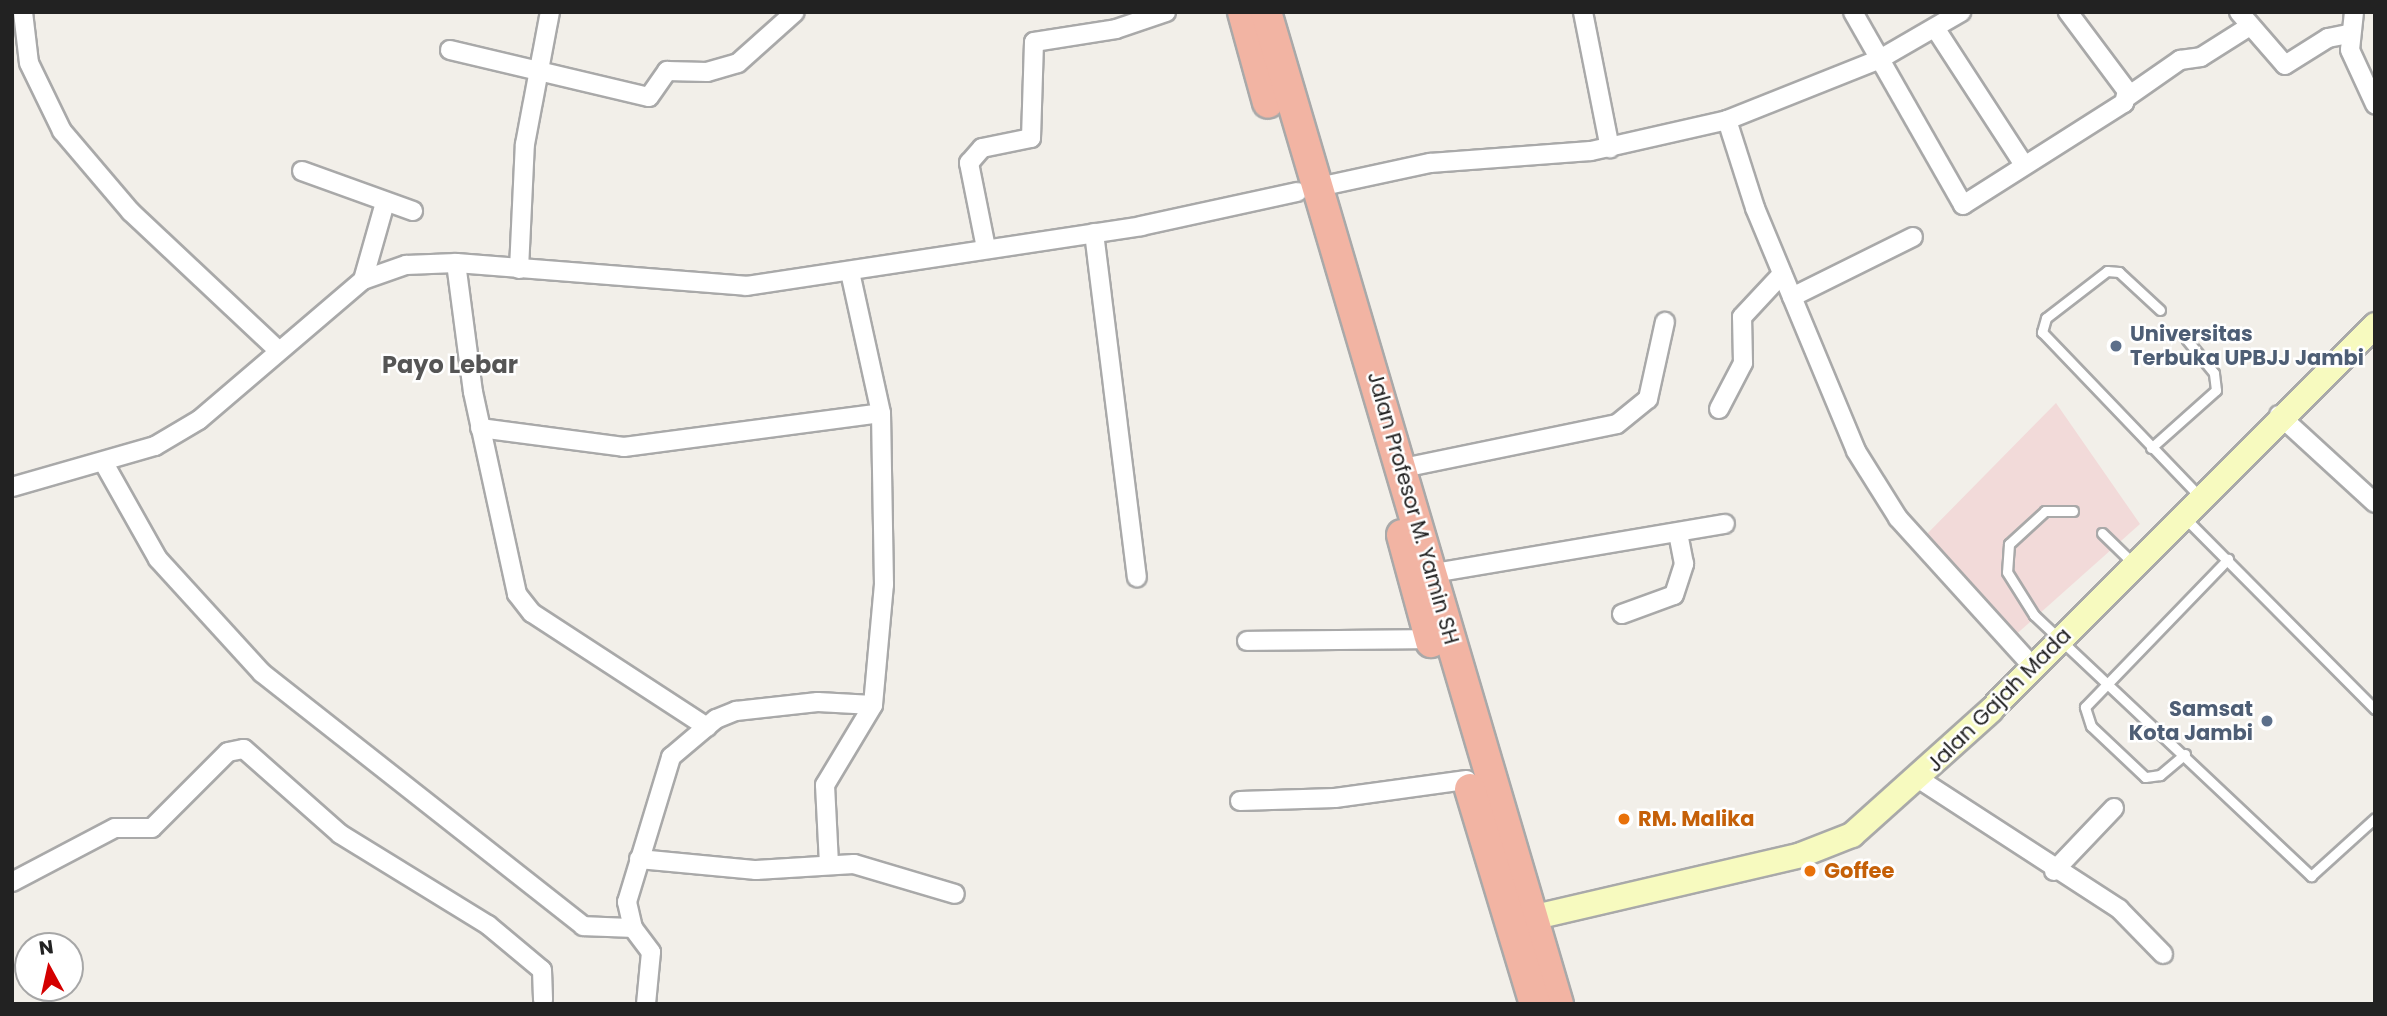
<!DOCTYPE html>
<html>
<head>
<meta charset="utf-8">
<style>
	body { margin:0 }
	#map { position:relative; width:2387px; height:1016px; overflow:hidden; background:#f2efe9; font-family:Poppins,sans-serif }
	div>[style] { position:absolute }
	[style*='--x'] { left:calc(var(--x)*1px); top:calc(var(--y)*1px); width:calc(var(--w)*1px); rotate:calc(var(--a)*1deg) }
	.commercial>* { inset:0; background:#f2dad9 }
	.roads { filter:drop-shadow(2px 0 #a9a9a9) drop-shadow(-2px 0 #a9a9a9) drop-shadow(0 2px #a9a9a9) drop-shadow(0 -2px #a9a9a9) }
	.service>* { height:9px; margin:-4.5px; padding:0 4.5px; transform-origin:4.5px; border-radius:4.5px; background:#fff }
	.minor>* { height:18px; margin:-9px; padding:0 9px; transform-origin:9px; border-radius:9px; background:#fff }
	.secondary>* { height:24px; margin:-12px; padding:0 12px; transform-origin:12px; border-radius:12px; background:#f7fabf }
	.trunk>* { height:30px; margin:-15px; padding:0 15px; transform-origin:15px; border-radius:15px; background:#f2b4a3 }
	.dots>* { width:19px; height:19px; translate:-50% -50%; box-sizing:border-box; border:4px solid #fff; border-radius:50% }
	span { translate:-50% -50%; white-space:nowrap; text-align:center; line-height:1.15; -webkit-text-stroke:5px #fff; paint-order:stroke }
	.service-label { font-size:21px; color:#4e5e75; font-weight:700 }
	.left { translate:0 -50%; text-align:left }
	.right { translate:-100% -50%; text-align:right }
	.street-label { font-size:21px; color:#222 }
	.food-label { font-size:21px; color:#c56008; font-weight:700 }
	.quarter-label { font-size:24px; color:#555; font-weight:700 }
	.frame { position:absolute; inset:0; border:14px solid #222; pointer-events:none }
	.north { position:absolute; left:14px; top:932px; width:70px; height:70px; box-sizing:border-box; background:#fff; border:2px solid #a7a7a7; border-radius:50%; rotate:352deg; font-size:19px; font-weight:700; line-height:28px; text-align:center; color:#222 }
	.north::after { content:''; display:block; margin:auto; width:24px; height:32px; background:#d40000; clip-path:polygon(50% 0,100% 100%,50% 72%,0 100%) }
</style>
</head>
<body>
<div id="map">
	<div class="commercial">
		<i style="clip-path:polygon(2056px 403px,2140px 524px,2012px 638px,1922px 539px)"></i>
	</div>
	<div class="roads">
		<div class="service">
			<i style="--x:2160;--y:310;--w:56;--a:-137.2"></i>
			<i style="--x:2119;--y:272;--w:12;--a:-175"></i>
			<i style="--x:2107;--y:271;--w:77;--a:142.4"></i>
			<i style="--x:2046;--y:318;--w:15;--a:106"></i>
			<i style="--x:2042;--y:332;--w:228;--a:46.2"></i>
			<i style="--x:2151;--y:448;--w:87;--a:-41.7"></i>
			<i style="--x:2216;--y:390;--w:17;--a:-97"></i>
			<i style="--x:2214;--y:373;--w:43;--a:-129.3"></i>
			<i style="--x:2073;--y:511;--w:28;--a:180"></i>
			<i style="--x:2045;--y:511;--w:49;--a:137.5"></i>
			<i style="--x:2009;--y:544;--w:28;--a:94"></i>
			<i style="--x:2007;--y:572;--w:51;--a:57.9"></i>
			<i style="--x:2034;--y:615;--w:381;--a:43.3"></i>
			<i style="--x:2311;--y:876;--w:86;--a:-42.2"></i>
			<i style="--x:2186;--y:519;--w:268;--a:45.2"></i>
			<i style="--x:2102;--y:533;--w:43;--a:44.1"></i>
			<i style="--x:2185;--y:754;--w:33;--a:140"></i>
			<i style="--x:2160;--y:775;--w:15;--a:172"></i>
			<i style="--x:2145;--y:777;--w:74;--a:-136.6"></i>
			<i style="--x:2091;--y:726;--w:20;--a:-108"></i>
			<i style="--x:2085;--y:707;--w:206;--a:-46"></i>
		</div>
		<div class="minor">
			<i style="--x:23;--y:12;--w:51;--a:83.3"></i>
			<i style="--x:29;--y:63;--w:76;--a:64.1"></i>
			<i style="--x:62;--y:131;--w:106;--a:49.6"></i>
			<i style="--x:131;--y:212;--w:200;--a:43.2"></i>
			<i style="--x:1583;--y:12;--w:139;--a:78.8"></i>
			<i style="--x:1853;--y:12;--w:222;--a:60.3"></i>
			<i style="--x:1963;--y:205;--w:191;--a:-32.4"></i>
			<i style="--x:2124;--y:103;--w:12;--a:-76"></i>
			<i style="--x:2127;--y:91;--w:99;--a:-126.8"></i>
			<i style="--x:2239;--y:12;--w:70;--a:49"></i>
			<i style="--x:2285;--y:65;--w:51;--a:-32.1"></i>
			<i style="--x:2328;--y:38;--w:20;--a:-11"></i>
			<i style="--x:2354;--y:12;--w:38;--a:96"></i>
			<i style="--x:2350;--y:50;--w:60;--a:65.2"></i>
			<i style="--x:1937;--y:31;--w:160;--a:57"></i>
			<i style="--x:450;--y:50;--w:204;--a:13.3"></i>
			<i style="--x:649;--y:97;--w:32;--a:-55"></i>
			<i style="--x:667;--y:71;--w:40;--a:1.4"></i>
			<i style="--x:707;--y:72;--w:32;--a:-16"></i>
			<i style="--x:738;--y:63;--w:76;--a:-41.8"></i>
			<i style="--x:2127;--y:97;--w:65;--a:-34.9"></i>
			<i style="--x:2180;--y:60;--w:21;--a:-8"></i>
			<i style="--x:2201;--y:57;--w:58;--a:-32.3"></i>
			<i style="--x:1727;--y:120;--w:92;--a:72.3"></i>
			<i style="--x:1755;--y:208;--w:263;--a:67.4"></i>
			<i style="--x:1856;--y:451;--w:79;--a:57.9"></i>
			<i style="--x:1898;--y:518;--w:202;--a:47.8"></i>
			<i style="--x:302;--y:171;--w:118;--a:19.8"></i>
			<i style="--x:1314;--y:188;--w:119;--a:-12.2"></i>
			<i style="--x:1430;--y:163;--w:161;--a:-4.3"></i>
			<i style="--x:1591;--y:151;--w:139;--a:-12.8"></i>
			<i style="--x:1727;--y:120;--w:165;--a:-21.7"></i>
			<i style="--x:1880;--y:59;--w:94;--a:-30.1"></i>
			<i style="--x:1094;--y:233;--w:347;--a:82.9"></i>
			<i style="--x:986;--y:248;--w:87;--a:-101.3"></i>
			<i style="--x:969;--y:163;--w:20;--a:-49"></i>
			<i style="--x:982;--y:148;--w:50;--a:-11.5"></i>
			<i style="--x:1031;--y:138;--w:96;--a:-88.2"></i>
			<i style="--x:1034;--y:42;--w:83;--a:-9"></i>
			<i style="--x:1116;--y:29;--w:53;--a:-18.8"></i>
			<i style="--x:456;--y:263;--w:130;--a:82.5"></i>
			<i style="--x:473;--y:392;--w:207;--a:77.7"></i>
			<i style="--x:517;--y:594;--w:24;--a:52"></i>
			<i style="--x:532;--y:613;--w:209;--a:33.1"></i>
			<i style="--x:519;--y:269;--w:125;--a:-87.3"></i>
			<i style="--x:525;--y:144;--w:134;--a:-79.3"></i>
			<i style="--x:363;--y:280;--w:80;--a:-74.1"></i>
			<i style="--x:1792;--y:297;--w:135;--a:-26.4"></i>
			<i style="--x:1719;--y:409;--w:52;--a:-62.4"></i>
			<i style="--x:1743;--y:363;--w:46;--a:-91.2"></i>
			<i style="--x:1742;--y:317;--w:59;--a:-47.1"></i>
			<i style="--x:2279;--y:415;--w:130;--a:42.5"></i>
			<i style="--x:480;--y:428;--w:145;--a:7.5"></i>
			<i style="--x:624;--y:447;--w:259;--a:-7.5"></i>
			<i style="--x:105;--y:465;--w:108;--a:60.6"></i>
			<i style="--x:158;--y:559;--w:154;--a:47.6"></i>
			<i style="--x:262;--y:673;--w:409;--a:38.2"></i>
			<i style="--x:583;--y:926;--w:50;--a:2.3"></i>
			<i style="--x:1403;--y:468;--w:218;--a:-11.6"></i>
			<i style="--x:1617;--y:424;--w:40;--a:-39"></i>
			<i style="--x:1648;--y:399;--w:79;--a:-77.6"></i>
			<i style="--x:12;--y:487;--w:149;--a:-16"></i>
			<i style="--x:155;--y:446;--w:51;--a:-30.6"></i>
			<i style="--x:199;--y:420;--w:216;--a:-40.5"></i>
			<i style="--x:363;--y:280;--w:46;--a:-19.2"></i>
			<i style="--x:406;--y:265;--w:50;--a:-2.3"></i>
			<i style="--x:456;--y:263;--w:291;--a:4.5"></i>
			<i style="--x:746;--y:286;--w:400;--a:-8.6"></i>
			<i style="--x:1141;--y:226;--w:160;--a:-12.3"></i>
			<i style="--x:1434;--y:573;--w:295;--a:-9.6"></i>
			<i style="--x:1622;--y:614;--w:55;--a:-20.1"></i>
			<i style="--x:1674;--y:595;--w:33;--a:-72"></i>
			<i style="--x:1684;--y:564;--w:31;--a:-101"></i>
			<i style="--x:1247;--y:641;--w:183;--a:-0.6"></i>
			<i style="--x:1919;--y:779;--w:239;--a:33"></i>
			<i style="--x:2119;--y:909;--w:63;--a:45.6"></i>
			<i style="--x:1240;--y:801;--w:95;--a:-1.8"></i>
			<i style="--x:1335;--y:798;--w:133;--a:-7.8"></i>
			<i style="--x:639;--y:859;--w:118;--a:5.4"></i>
			<i style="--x:756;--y:870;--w:98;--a:-3.5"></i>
			<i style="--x:854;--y:864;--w:105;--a:16.5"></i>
			<i style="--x:829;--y:864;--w:79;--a:-92.9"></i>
			<i style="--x:825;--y:785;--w:93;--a:-59"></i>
			<i style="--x:873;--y:705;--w:121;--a:-84.8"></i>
			<i style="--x:884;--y:585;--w:172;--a:-91"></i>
			<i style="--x:881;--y:413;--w:144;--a:-102.4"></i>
			<i style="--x:2054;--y:871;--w:87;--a:-46.4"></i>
			<i style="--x:12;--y:882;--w:116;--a:-27.7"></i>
			<i style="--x:115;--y:828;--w:37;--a:0"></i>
			<i style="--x:152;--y:828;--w:107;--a:-45"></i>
			<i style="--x:228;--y:752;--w:16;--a:-11"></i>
			<i style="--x:244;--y:749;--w:128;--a:41.5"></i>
			<i style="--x:340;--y:834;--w:174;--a:31.6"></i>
			<i style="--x:488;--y:925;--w:70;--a:39.8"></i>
			<i style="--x:542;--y:970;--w:30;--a:88"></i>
			<i style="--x:646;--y:1004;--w:52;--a:-84.5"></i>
			<i style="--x:651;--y:952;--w:30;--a:-127"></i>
			<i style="--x:633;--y:928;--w:27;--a:-103"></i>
			<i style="--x:627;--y:902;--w:152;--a:-73.1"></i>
			<i style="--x:671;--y:757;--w:59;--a:-40.2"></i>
			<i style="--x:716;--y:719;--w:22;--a:-22"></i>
			<i style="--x:736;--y:711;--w:82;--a:-6.3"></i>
			<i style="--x:818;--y:702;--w:55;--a:3.1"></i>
		</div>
		<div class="secondary">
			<i style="--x:1514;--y:922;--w:295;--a:-13.1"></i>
			<i style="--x:1801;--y:855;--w:55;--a:-21.4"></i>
			<i style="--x:1852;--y:835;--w:186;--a:-41.9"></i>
			<i style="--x:1990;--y:711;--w:545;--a:-45.07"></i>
		</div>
		<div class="trunk">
			<i style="--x:1243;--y:12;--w:94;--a:74.6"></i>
			<i style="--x:1266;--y:12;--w:1034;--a:73.6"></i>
			<i style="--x:1402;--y:535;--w:111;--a:74.8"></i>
			<i style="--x:1470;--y:789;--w:225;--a:73.2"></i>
		</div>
	</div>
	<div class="dots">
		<i style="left:2116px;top:346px;background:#5c6f8a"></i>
		<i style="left:2267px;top:721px;background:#5c6f8a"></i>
		<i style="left:1624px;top:819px;background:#e8710a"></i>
		<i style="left:1810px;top:871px;background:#e8710a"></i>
	</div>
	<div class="service-label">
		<span class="left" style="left:2130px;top:346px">Universitas<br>Terbuka UPBJJ Jambi</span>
		<span class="right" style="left:2253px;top:721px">Samsat<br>Kota Jambi</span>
	</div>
	<div class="street-label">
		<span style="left:1413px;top:508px;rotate:74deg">Jalan Profesor M. Yamin SH</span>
		<span style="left:1999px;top:700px;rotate:-45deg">Jalan Gajah Mada</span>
	</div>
	<div class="food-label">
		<span class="left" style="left:1638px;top:819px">RM. Malika</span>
		<span class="left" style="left:1824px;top:871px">Goffee</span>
	</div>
	<div class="quarter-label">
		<span style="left:450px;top:365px">Payo Lebar</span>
	</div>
	<div class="frame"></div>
	<div class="north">N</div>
</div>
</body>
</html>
